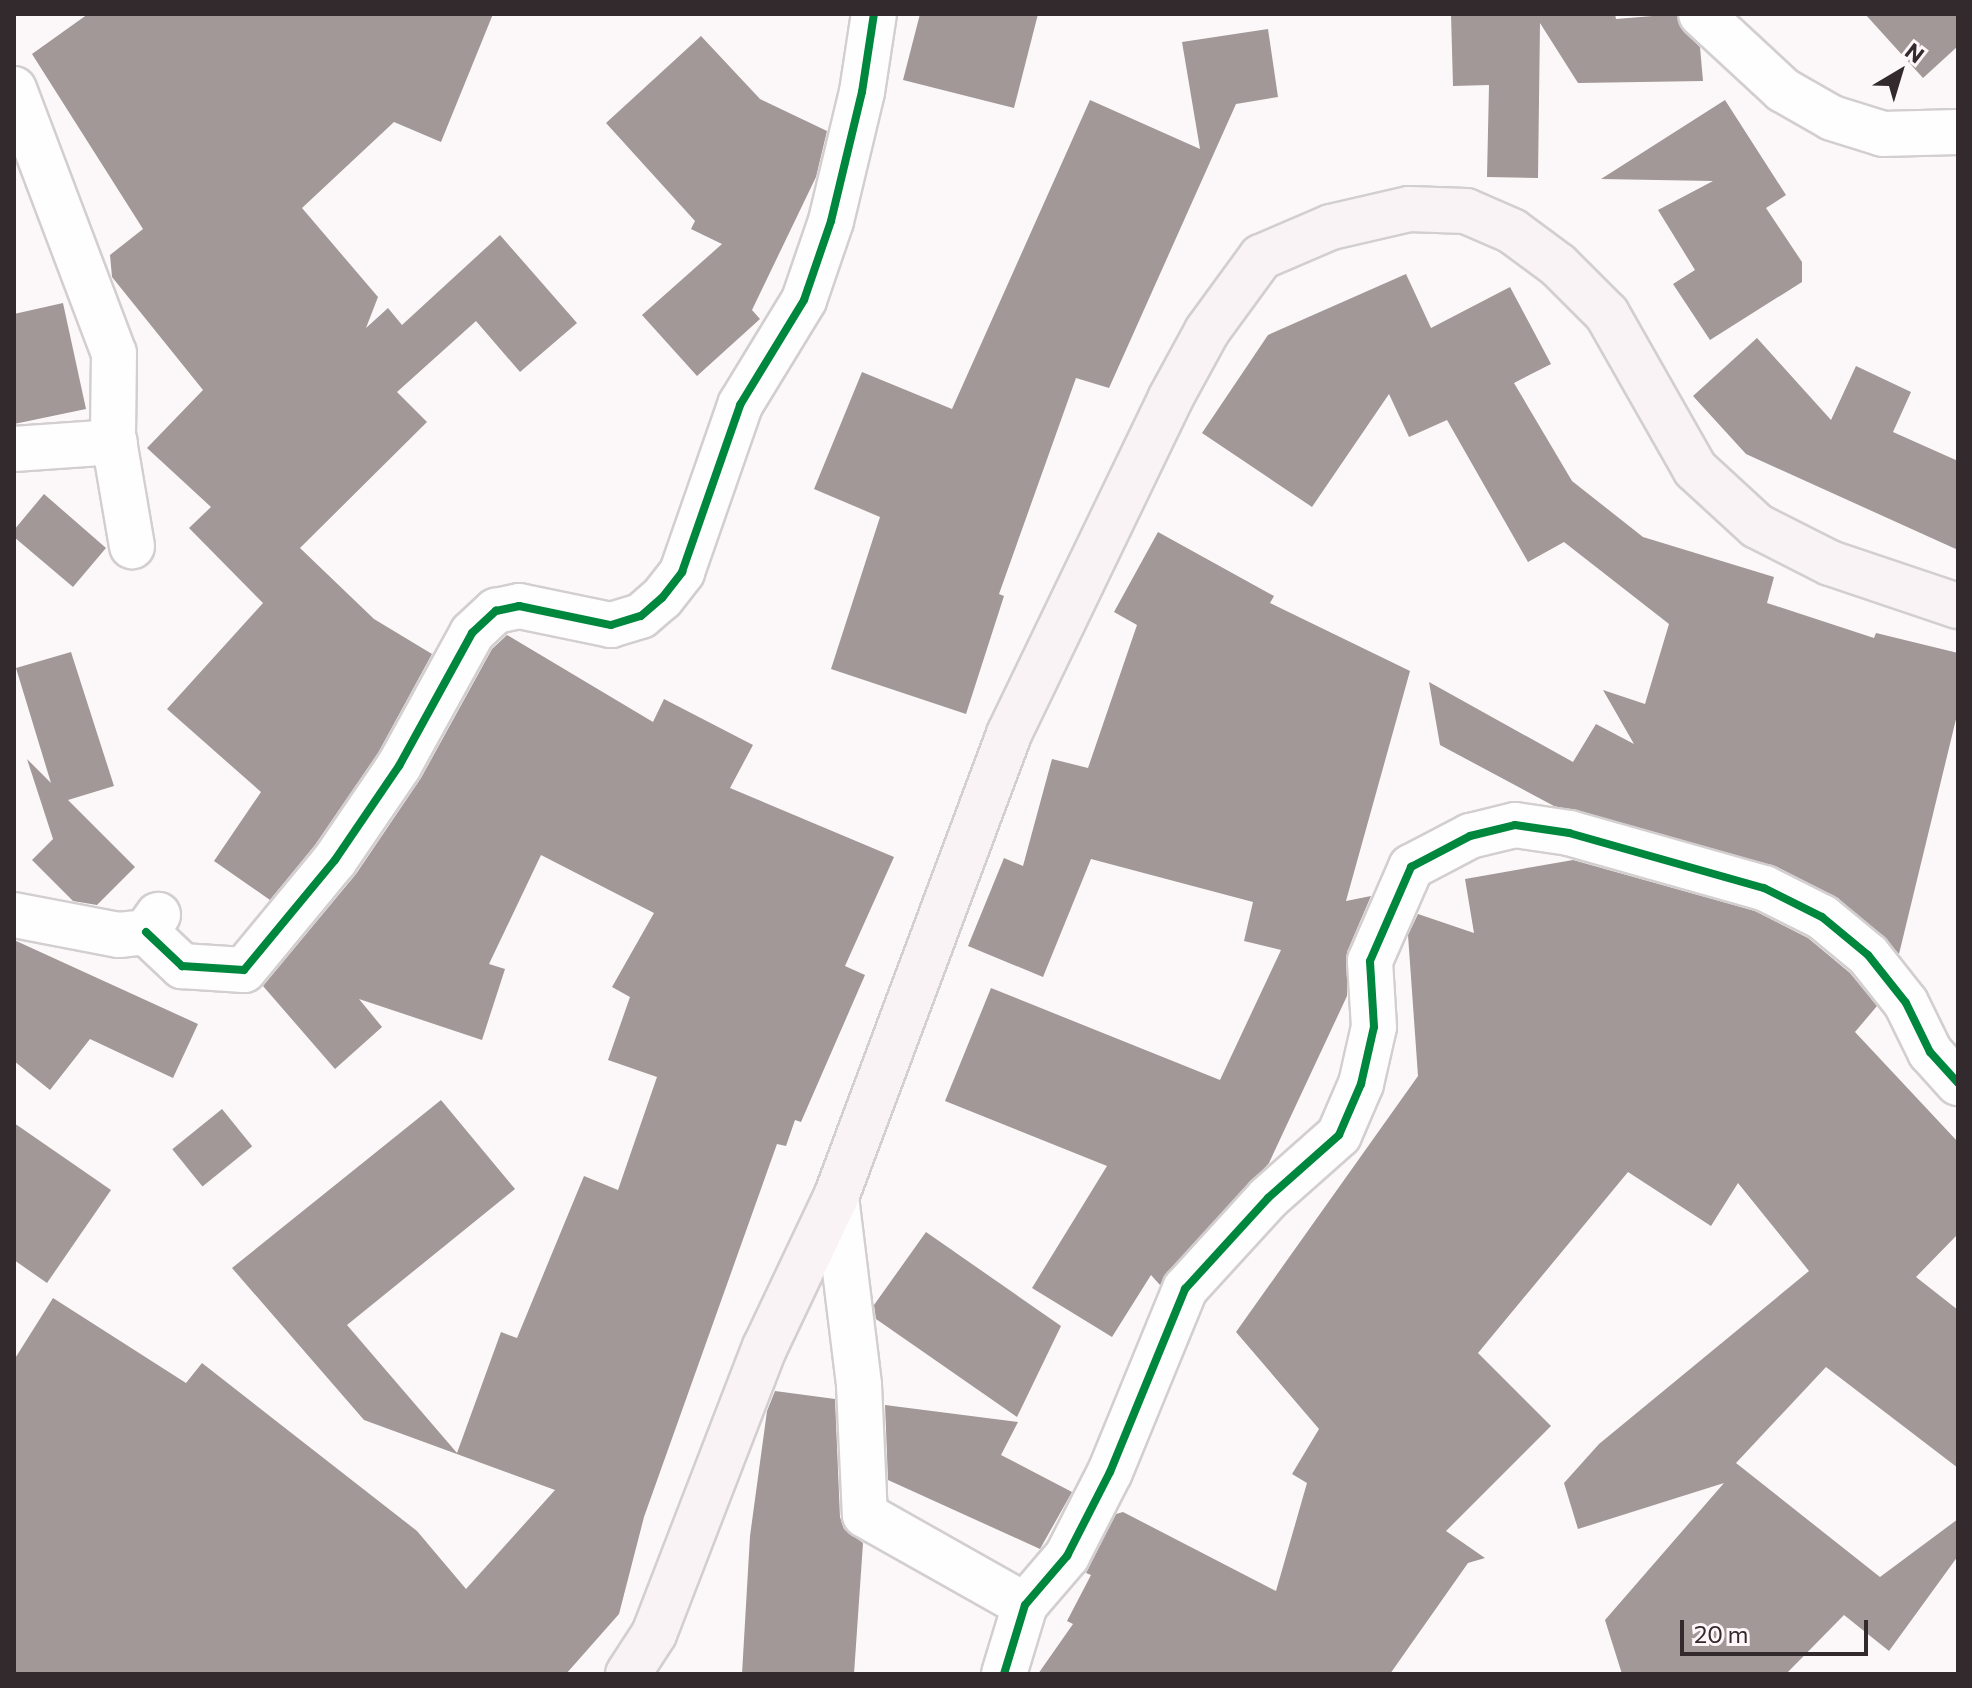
<!DOCTYPE html>
<html>
<head>
<meta charset="utf-8">
<style>
	body { margin:0 }
	#map { position:relative; width:1972px; height:1688px; overflow:hidden; background:#fcf8f9; font-family:Commissioner,sans-serif }
	div>[style] { position:absolute }
	[style*='--x'] { left:calc(var(--x)*1px); top:calc(var(--y)*1px); width:calc(var(--w)*1px); rotate:calc(var(--a)*1deg) }
	.building>* { inset:0; background:#a19897; transform-origin:0 0 }
	.roads { filter:drop-shadow(2px 0 #d3cecf) drop-shadow(-2px 0 #d3cecf) drop-shadow(0 2px #d3cecf) drop-shadow(0 -2px #d3cecf) }
	.minor>* { height:44px; margin:-22px; padding:0 22px; transform-origin:22px; border-radius:22px; background:#fffefe }
	.primary>* { height:44px; margin:-22px; padding:0 22px; transform-origin:22px; border-radius:22px; background:#f9f3f6 }
	.cycleway>* { height:8px; margin:-4px; padding:0 4px; transform-origin:4px; border-radius:4px; background:#00873e }
	span { translate:-50% -50%; white-space:nowrap; text-align:center; line-height:1.15; -webkit-text-stroke:8px #fef6f8; paint-order:stroke }
	.frame { position:absolute; inset:0; border:16px solid #322a2c; pointer-events:none }
	.north { position:absolute; left:1860px; top:32px; width:80px; height:80px; -webkit-text-stroke:6px #fef6f8; paint-order:stroke; rotate:38deg; font-size:22px; font-weight:700; line-height:32px; text-align:center; color:#322a2c }
	.north::after { content:''; display:block; margin:auto; width:28px; height:36px; background:#322a2c; clip-path:polygon(50% 0,100% 100%,50% 72%,0 100%) }
	.scale { position:absolute; left:1680px; top:1620px; width:188px; height:36px; box-sizing:border-box; border:4px solid #322a2c; border-top:0; padding-left:10px; font-size:24px; line-height:28px; white-space:nowrap; color:#322a2c; -webkit-text-stroke:6px #fef6f8; paint-order:stroke }
</style>
</head>
<body>
<div id="map">
	<div class="building">
		<i style="clip-path:polygon(88px 14px,493px 14px,441px 142px,394px 122px,302px 208px,378px 297px,366px 328px,388px 308px,402px 325px,500px 235px,577px 323px,520px 372px,476px 321px,397px 392px,427px 422px,300px 548px,374px 619px,432px 654px,378px 753px,315px 845px,270px 900px,214px 861px,261px 792px,167px 709px,263px 603px,189px 528px,211px 507px,147px 448px,203px 390px,112px 277px,110px 255px,143px 229px,32px 54px)"></i>
		<i style="clip-path:polygon(920px 14px,1038px 14px,1014px 108px,903px 80px)"></i>
		<i style="clip-path:polygon(1451px 14px,1615px 14px,1616px 19px,1677px 14px,1684px 32px,1700px 47px,1703px 81px,1578px 83px,1540px 23px,1538px 178px,1487px 177px,1489px 85px,1453px 86px)"></i>
		<i style="clip-path:polygon(1865px 14px,1958px 14px,1958px 46px,1923px 78px)"></i>
		<i style="clip-path:polygon(1268px 29px,1278px 97px,1236px 104px,1109px 388px,1076px 378px,999px 594px,1004px 596px,966px 714px,831px 669px,880px 517px,814px 489px,862px 372px,952px 409px,1090px 100px,1200px 149px,1182px 42px)"></i>
		<i style="clip-path:polygon(701px 36px,760px 99px,827px 131px,816px 177px,752px 310px,760px 319px,697px 376px,642px 315px,722px 244px,691px 229px,695px 221px,606px 123px)"></i>
		<i style="clip-path:polygon(1725px 100px,1786px 195px,1766px 208px,1802px 262px,1802px 282px,1710px 340px,1673px 284px,1695px 270px,1658px 210px,1713px 181px,1601px 179px)"></i>
		<i style="clip-path:polygon(1406px 274px,1431px 328px,1510px 287px,1551px 364px,1514px 383px,1572px 481px,1643px 537px,1774px 577px,1767px 603px,1874px 638px,1876px 633px,1958px 653px,1958px 711px,1899px 954px,1838px 898px,1775px 866px,1554px 806px,1440px 745px,1429px 682px,1573px 762px,1596px 724px,1634px 744px,1603px 690px,1645px 704px,1669px 624px,1564px 542px,1528px 562px,1447px 420px,1409px 437px,1389px 394px,1312px 507px,1202px 433px,1268px 335px)"></i>
		<i style="clip-path:polygon(63px 303px,86px 409px,14px 424px,14px 314px)"></i>
		<i style="clip-path:polygon(1757px 338px,1831px 420px,1856px 366px,1911px 392px,1893px 432px,1958px 461px,1958px 550px,1746px 454px,1693px 396px)"></i>
		<i style="clip-path:polygon(44px 494px,106px 548px,73px 587px,14px 537px,14px 530px)"></i>
		<i style="clip-path:polygon(1158px 532px,1274px 596px,1270px 603px,1410px 671px,1346px 901px,1371px 896px,1347px 952px,1347px 996px,1269px 1163px,1160px 1285px,1151px 1275px,1112px 1337px,1032px 1288px,1107px 1166px,945px 1101px,991px 988px,1220px 1080px,1281px 950px,1244px 941px,1253px 902px,1091px 859px,1043px 977px,968px 946px,1004px 858px,1023px 866px,1052px 759px,1088px 768px,1137px 625px,1114px 612px)"></i>
		<i style="clip-path:polygon(507px 635px,653px 722px,664px 699px,753px 745px,730px 788px,894px 857px,845px 966px,865px 975px,801px 1122px,795px 1120px,786px 1146px,777px 1144px,644px 1517px,619px 1614px,566px 1674px,14px 1674px,14px 1360px,53px 1298px,186px 1383px,202px 1363px,417px 1531px,466px 1589px,555px 1490px,364px 1420px,232px 1268px,441px 1100px,515px 1189px,347px 1325px,457px 1453px,501px 1332px,517px 1338px,584px 1176px,618px 1190px,657px 1077px,608px 1060px,630px 997px,612px 987px,654px 913px,541px 855px,489px 964px,505px 969px,482px 1040px,359px 999px,382px 1027px,335px 1069px,263px 986px,356px 874px,421px 778px,492px 649px)"></i>
		<i style="clip-path:polygon(71px 652px,114px 786px,68px 800px,135px 867px,97px 905px,73px 901px,32px 860px,53px 839px,27px 759px,51px 783px,16px 668px)"></i>
		<i style="clip-path:polygon(1573px 860px,1755px 911px,1808px 938px,1850px 973px,1877px 1006px,1855px 1032px,1958px 1142px,1958px 1234px,1916px 1277px,1958px 1310px,1958px 1468px,1826px 1367px,1736px 1463px,1880px 1577px,1958px 1519px,1958px 1556px,1889px 1651px,1844px 1615px,1786px 1674px,1622px 1674px,1605px 1620px,1724px 1483px,1578px 1529px,1564px 1483px,1599px 1444px,1809px 1271px,1738px 1183px,1711px 1226px,1628px 1172px,1478px 1353px,1551px 1426px,1446px 1531px,1485px 1558px,1468px 1563px,1390px 1674px,1038px 1674px,1073px 1624px,1067px 1621px,1091px 1575px,1086px 1573px,1116px 1514px,1123px 1512px,1276px 1591px,1307px 1483px,1292px 1474px,1319px 1429px,1236px 1332px,1418px 1076px,1408px 935px,1418px 914px,1474px 933px,1465px 879px)"></i>
		<i style="clip-path:polygon(14px 940px,198px 1024px,173px 1078px,90px 1039px,50px 1090px,14px 1061px)"></i>
		<i style="left:222px;top:1109px;width:48px;height:64px;rotate:51deg"></i>
		<i style="clip-path:polygon(14px 1123px,111px 1190px,47px 1283px,14px 1260px)"></i>
		<i style="clip-path:polygon(926px 1232px,1061px 1326px,1017px 1417px,876px 1319px,874px 1305px)"></i>
		<i style="clip-path:polygon(775px 1391px,835px 1399px,840px 1517px,844px 1529px,863px 1543px,854px 1674px,742px 1674px,750px 1536px,767px 1411px)"></i>
		<i style="clip-path:polygon(885px 1405px,1018px 1422px,1001px 1455px,1072px 1492px,1040px 1549px,888px 1480px)"></i>
	</div>
	<div class="roads">
		<div class="minor">
			<i style="--x:1701;--y:14;--w:112;--a:42.8"></i>
			<i style="--x:1783;--y:90;--w:56;--a:29.7"></i>
			<i style="--x:1832;--y:118;--w:53;--a:17.4"></i>
			<i style="--x:1883;--y:134;--w:75;--a:-1.5"></i>
			<i style="--x:14;--y:89;--w:282;--a:69.3"></i>
			<i style="--x:114;--y:353;--w:82;--a:90.7"></i>
			<i style="--x:113;--y:435;--w:113;--a:80.3"></i>
			<i style="--x:14;--y:449;--w:101;--a:-4"></i>
			<i style="--x:14;--y:915;--w:107;--a:10.8"></i>
			<i style="--x:119;--y:935;--w:27;--a:-6"></i>
			<i style="--x:146;--y:932;--w:21;--a:-55"></i>
			<i style="--x:146;--y:932;--w:50;--a:43.4"></i>
			<i style="--x:182;--y:966;--w:62;--a:3.7"></i>
			<i style="--x:244;--y:970;--w:143;--a:-50.4"></i>
			<i style="--x:335;--y:860;--w:114;--a:-55.8"></i>
			<i style="--x:399;--y:766;--w:152;--a:-61.2"></i>
			<i style="--x:472;--y:633;--w:33;--a:-43"></i>
			<i style="--x:496;--y:611;--w:24;--a:-12"></i>
			<i style="--x:519;--y:606;--w:94;--a:11.7"></i>
			<i style="--x:611;--y:625;--w:31;--a:-17"></i>
			<i style="--x:641;--y:616;--w:28;--a:-41"></i>
			<i style="--x:662;--y:598;--w:33;--a:-52"></i>
			<i style="--x:682;--y:572;--w:177;--a:-70.8"></i>
			<i style="--x:740;--y:405;--w:123;--a:-58.6"></i>
			<i style="--x:804;--y:300;--w:83;--a:-71.1"></i>
			<i style="--x:831;--y:221;--w:133;--a:-76.5"></i>
			<i style="--x:862;--y:92;--w:79;--a:-81.3"></i>
			<i style="--x:836;--y:1197;--w:189;--a:83"></i>
			<i style="--x:859;--y:1385;--w:130;--a:87.4"></i>
			<i style="--x:865;--y:1515;--w:184;--a:29.4"></i>
			<i style="--x:1004;--y:1674;--w:72;--a:-73.1"></i>
			<i style="--x:1025;--y:1605;--w:65;--a:-49.4"></i>
			<i style="--x:1067;--y:1556;--w:94;--a:-62.9"></i>
			<i style="--x:1110;--y:1472;--w:198;--a:-67.7"></i>
			<i style="--x:1185;--y:1289;--w:123;--a:-47.6"></i>
			<i style="--x:1268;--y:1198;--w:95;--a:-41.6"></i>
			<i style="--x:1339;--y:1135;--w:56;--a:-66.7"></i>
			<i style="--x:1361;--y:1084;--w:58;--a:-77.2"></i>
			<i style="--x:1374;--y:1027;--w:66;--a:-93.5"></i>
			<i style="--x:1370;--y:961;--w:103;--a:-66.4"></i>
			<i style="--x:1411;--y:867;--w:67;--a:-27.7"></i>
			<i style="--x:1470;--y:836;--w:46;--a:-13.7"></i>
			<i style="--x:1515;--y:825;--w:55;--a:8.4"></i>
			<i style="--x:1569;--y:833;--w:203;--a:15.8"></i>
			<i style="--x:1764;--y:888;--w:65;--a:26.6"></i>
			<i style="--x:1822;--y:917;--w:60;--a:39.6"></i>
			<i style="--x:1868;--y:955;--w:61;--a:51.6"></i>
			<i style="--x:1906;--y:1003;--w:55;--a:63.9"></i>
			<i style="--x:1930;--y:1052;--w:42;--a:47.9"></i>
		</div>
		<div class="primary">
			<i style="--x:628;--y:1674;--w:48;--a:-57"></i>
			<i style="--x:654;--y:1634;--w:308;--a:-68.9"></i>
			<i style="--x:765;--y:1347;--w:166;--a:-64.7"></i>
			<i style="--x:836;--y:1197;--w:494;--a:-69.5"></i>
			<i style="--x:1009;--y:734;--w:372;--a:-64.3"></i>
			<i style="--x:1170;--y:399;--w:77;--a:-61.4"></i>
			<i style="--x:1207;--y:331;--w:92;--a:-53.9"></i>
			<i style="--x:1261;--y:257;--w:76;--a:-23.2"></i>
			<i style="--x:1331;--y:227;--w:80;--a:-13"></i>
			<i style="--x:1409;--y:209;--w:57;--a:2"></i>
			<i style="--x:1466;--y:211;--w:50;--a:23.5"></i>
			<i style="--x:1512;--y:231;--w:57;--a:36.5"></i>
			<i style="--x:1558;--y:265;--w:69;--a:45"></i>
			<i style="--x:1607;--y:314;--w:178;--a:60.4"></i>
			<i style="--x:1695;--y:469;--w:84;--a:42.6"></i>
			<i style="--x:1757;--y:526;--w:82;--a:26.9"></i>
			<i style="--x:1830;--y:563;--w:135;--a:18.6"></i>
		</div>
	</div>
	<div class="cycleway">
		<i style="--x:146;--y:932;--w:50;--a:43.4"></i>
		<i style="--x:182;--y:966;--w:62;--a:3.7"></i>
		<i style="--x:244;--y:970;--w:143;--a:-50.4"></i>
		<i style="--x:335;--y:860;--w:114;--a:-55.8"></i>
		<i style="--x:399;--y:766;--w:152;--a:-61.2"></i>
		<i style="--x:472;--y:633;--w:33;--a:-43"></i>
		<i style="--x:496;--y:611;--w:24;--a:-12"></i>
		<i style="--x:519;--y:606;--w:94;--a:11.7"></i>
		<i style="--x:611;--y:625;--w:31;--a:-17"></i>
		<i style="--x:641;--y:616;--w:28;--a:-41"></i>
		<i style="--x:662;--y:598;--w:33;--a:-52"></i>
		<i style="--x:682;--y:572;--w:177;--a:-70.8"></i>
		<i style="--x:740;--y:405;--w:123;--a:-58.6"></i>
		<i style="--x:804;--y:300;--w:83;--a:-71.1"></i>
		<i style="--x:831;--y:221;--w:133;--a:-76.5"></i>
		<i style="--x:862;--y:92;--w:79;--a:-81.3"></i>
		<i style="--x:1004;--y:1674;--w:72;--a:-73.1"></i>
		<i style="--x:1025;--y:1605;--w:65;--a:-49.4"></i>
		<i style="--x:1067;--y:1556;--w:94;--a:-62.9"></i>
		<i style="--x:1110;--y:1472;--w:198;--a:-67.7"></i>
		<i style="--x:1185;--y:1289;--w:123;--a:-47.6"></i>
		<i style="--x:1268;--y:1198;--w:95;--a:-41.6"></i>
		<i style="--x:1339;--y:1135;--w:56;--a:-66.7"></i>
		<i style="--x:1361;--y:1084;--w:58;--a:-77.2"></i>
		<i style="--x:1374;--y:1027;--w:66;--a:-93.5"></i>
		<i style="--x:1370;--y:961;--w:103;--a:-66.4"></i>
		<i style="--x:1411;--y:867;--w:67;--a:-27.7"></i>
		<i style="--x:1470;--y:836;--w:46;--a:-13.7"></i>
		<i style="--x:1515;--y:825;--w:55;--a:8.4"></i>
		<i style="--x:1569;--y:833;--w:203;--a:15.8"></i>
		<i style="--x:1764;--y:888;--w:65;--a:26.6"></i>
		<i style="--x:1822;--y:917;--w:60;--a:39.6"></i>
		<i style="--x:1868;--y:955;--w:61;--a:51.6"></i>
		<i style="--x:1906;--y:1003;--w:55;--a:63.9"></i>
		<i style="--x:1930;--y:1052;--w:42;--a:47.9"></i>
	</div>
	<div class="frame"></div>
	<div class="north">N</div>
	<div class="scale">20 m</div>
</div>
</body>
</html>
